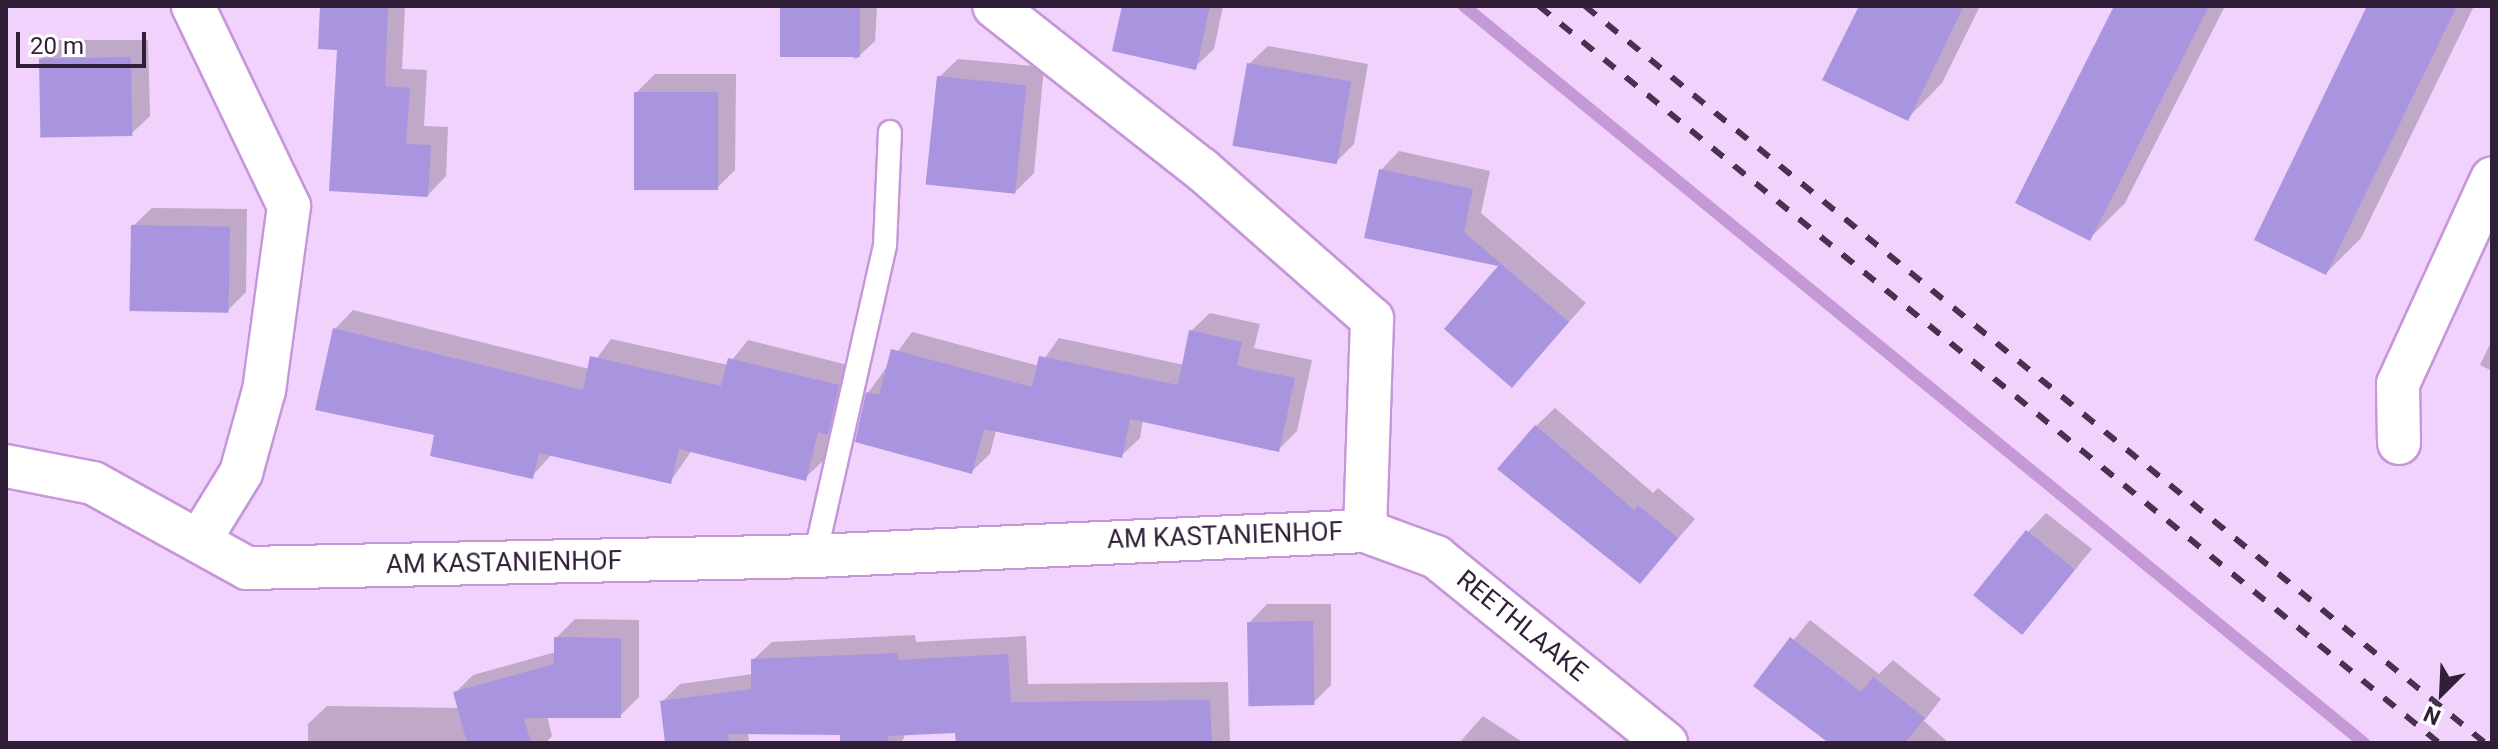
<!DOCTYPE html>
<html>
<head>
<meta charset="utf-8">
<style>
	body { margin:0 }
	#map { position:relative; width:2498px; height:749px; overflow:hidden; background:#f0d2fc; font-family:Roboto,sans-serif }
	div>[style] { position:absolute }
	[style*='--x'] { left:calc(var(--x)*1px); top:calc(var(--y)*1px); width:calc(var(--w)*1px); rotate:calc(var(--a)*1deg) }
	.shadow>* { inset:0; background:#0003 }
	.stream>* { height:12px; margin:-6px; padding:0 6px; transform-origin:6px; border-radius:6px; background:#c598d6 }
	.building>* { inset:0; background:#a995df; transform-origin:0 0 }
	.roads { filter:drop-shadow(2px 0 #c696d9) drop-shadow(-2px 0 #c696d9) drop-shadow(0 2px #c696d9) drop-shadow(0 -2px #c696d9) }
	.service>* { height:22px; margin:-11px; padding:0 11px; transform-origin:11px; border-radius:11px; background:#fff }
	.minor>* { height:42px; margin:-21px; padding:0 21px; transform-origin:21px; border-radius:21px; background:#fff }
	.rail>* { height:6px; margin-top:-3px; transform-origin:0; background:repeating-linear-gradient(90deg,#46324d 0 14px,transparent 0 28px) }
	span { translate:-50% -50%; white-space:nowrap; text-align:center; line-height:1.15; -webkit-text-stroke:7px #fff; paint-order:stroke }
	.street-label { font-size:26px; color:#311e38 }
	.frame { position:absolute; inset:0; border:8px solid #311e38; pointer-events:none }
	.north { position:absolute; left:2402px; top:653px; width:80px; height:80px; -webkit-text-stroke:6px #fff; paint-order:stroke; rotate:204deg; font-size:22px; font-weight:700; line-height:32px; text-align:center; color:#311e38 }
	.north::after { content:''; display:block; margin:auto; width:28px; height:36px; background:#311e38; clip-path:polygon(50% 0,100% 100%,50% 72%,0 100%) }
	.scale { position:absolute; left:16px; top:32px; width:130px; height:36px; box-sizing:border-box; border:4px solid #311e38; border-top:0; padding-left:10px; font-size:24px; line-height:28px; white-space:nowrap; color:#311e38; -webkit-text-stroke:6px #fff; paint-order:stroke }
</style>
</head>
<body>
<div id="map">
	<div class="shadow">
		<i style="clip-path:polygon(322px 6px,405px 6px,402px 69px,427px 70px,424px 126px,448px 127px,446px 176px,428px 195px)"></i>
		<i style="clip-path:polygon(782px 6px,877px 6px,875px 41px,856px 59px)"></i>
		<i style="clip-path:polygon(1124px 6px,1223px 6px,1214px 49px,1195px 67px)"></i>
		<i style="clip-path:polygon(1861px 6px,1980px 6px,1942px 83px,1907px 119px)"></i>
		<i style="clip-path:polygon(2116px 6px,2225px 6px,2125px 203px,2090px 238px)"></i>
		<i style="clip-path:polygon(2369px 6px,2474px 6px,2361px 238px,2326px 273px)"></i>
		<i style="clip-path:polygon(59px 40px,148px 40px,150px 116px,131px 134px,41px 59px)"></i>
		<i style="clip-path:polygon(1268px 46px,1368px 64px,1354px 144px,1335px 163px,1249px 64px)"></i>
		<i style="clip-path:polygon(958px 59px,1044px 67px,1034px 173px,1015px 192px,939px 77px)"></i>
		<i style="clip-path:polygon(655px 74px,736px 74px,735px 170px,716px 189px,636px 93px)"></i>
		<i style="clip-path:polygon(1399px 151px,1490px 171px,1481px 213px,1586px 303px,1512px 385px,1501px 265px,1381px 170px)"></i>
		<i style="clip-path:polygon(152px 208px,247px 209px,246px 292px,228px 310px,133px 226px)"></i>
		<i style="clip-path:polygon(353px 310px,589px 369px,611px 339px,728px 365px,748px 340px,856px 367px,846px 414px,832px 428px,824px 460px,805px 478px,692px 450px,670px 482px,552px 454px,532px 476px,437px 434px,335px 329px)"></i>
		<i style="clip-path:polygon(1210px 313px,1260px 324px,1254px 348px,1312px 360px,1297px 431px,1278px 450px,1143px 420px,1140px 438px,1121px 456px,996px 430px,990px 454px,971px 472px,868px 393px,912px 332px,1039px 366px,1059px 338px,1184px 365px,1191px 331px)"></i>
		<i style="clip-path:polygon(2492px 340px,2492px 371px,2480px 365px)"></i>
		<i style="clip-path:polygon(1555px 408px,1653px 493px,1658px 488px,1695px 519px,1640px 582px,1536px 426px)"></i>
		<i style="clip-path:polygon(2046px 513px,2092px 549px,2024px 632px,2028px 532px)"></i>
		<i style="clip-path:polygon(1267px 604px,1331px 604px,1331px 685px,1313px 703px,1249px 623px)"></i>
		<i style="clip-path:polygon(575px 619px,639px 620px,639px 697px,620px 716px,547px 716px,552px 736px,546px 743px,308px 743px,308px 724px,327px 706px,459px 708px,455px 693px,473px 675px,556px 652px,556px 638px)"></i>
		<i style="clip-path:polygon(1810px 620px,1879px 674px,1893px 660px,1941px 699px,1924px 721px,1949px 743px,1829px 743px,1756px 686px)"></i>
		<i style="clip-path:polygon(915px 635px,916px 642px,1026px 636px,1028px 684px,1228px 682px,1230px 741px,958px 743px,957px 731px,906px 733px,901px 743px,842px 743px,842px 733px,748px 732px,749px 743px,667px 743px,662px 702px,680px 684px,753px 674px,753px 660px,772px 642px)"></i>
		<i style="clip-path:polygon(1483px 716px,1524px 743px,1459px 743px)"></i>
	</div>
	<div class="stream">
		<i style="--x:1464;--y:6;--w:1163;--a:39.31"></i>
	</div>
	<div class="building">
		<i style="clip-path:polygon(320px 6px,388px 6px,385px 86px,410px 88px,406px 144px,431px 145px,428px 197px,329px 191px,337px 50px,318px 49px)"></i>
		<i style="left:780px;top:6px;width:80px;height:51px"></i>
		<i style="clip-path:polygon(1122px 6px,1210px 6px,1196px 70px,1112px 51px)"></i>
		<i style="clip-path:polygon(1859px 6px,1964px 6px,1908px 121px,1822px 80px)"></i>
		<i style="clip-path:polygon(2114px 6px,2209px 6px,2090px 241px,2015px 203px)"></i>
		<i style="clip-path:polygon(2367px 6px,2457px 6px,2326px 275px,2254px 240px)"></i>
		<i style="left:131px;top:57px;width:79px;height:92px;rotate:89deg"></i>
		<i style="left:1247px;top:63px;width:106px;height:84px;rotate:10deg"></i>
		<i style="left:937px;top:76px;width:90px;height:109px;rotate:6deg"></i>
		<i style="left:634px;top:92px;width:84px;height:98px"></i>
		<i style="clip-path:polygon(1379px 169px,1473px 189px,1464px 232px,1569px 322px,1512px 388px,1444px 329px,1498px 266px,1364px 238px)"></i>
		<i style="left:131px;top:225px;width:99px;height:86px;rotate:1deg"></i>
		<i style="clip-path:polygon(333px 328px,583px 390px,590px 356px,721px 386px,728px 358px,839px 385px,828px 435px,818px 432px,806px 481px,679px 449px,671px 484px,539px 453px,533px 479px,430px 456px,434px 435px,315px 410px)"></i>
		<i style="clip-path:polygon(1189px 330px,1242px 342px,1237px 366px,1295px 378px,1279px 452px,1130px 419px,1122px 458px,984px 429px,972px 474px,855px 442px,866px 392px,879px 395px,891px 349px,1032px 387px,1039px 356px,1178px 385px)"></i>
		<i style="clip-path:polygon(1535px 425px,1634px 510px,1638px 505px,1678px 538px,1640px 584px,1497px 469px)"></i>
		<i style="left:2026px;top:530px;width:63px;height:84px;rotate:39deg"></i>
		<i style="left:1313px;top:621px;width:84px;height:66px;rotate:89deg"></i>
		<i style="clip-path:polygon(554px 637px,621px 638px,621px 718px,524px 718px,531px 743px,467px 743px,453px 692px,554px 664px)"></i>
		<i style="clip-path:polygon(1790px 637px,1861px 692px,1873px 677px,1925px 718px,1905px 743px,1829px 743px,1753px 686px)"></i>
		<i style="clip-path:polygon(898px 653px,898px 660px,1008px 654px,1011px 702px,1210px 700px,1212px 743px,956px 743px,955px 733px,888px 736px,888px 743px,840px 743px,840px 735px,728px 734px,729px 743px,665px 743px,660px 701px,751px 689px,751px 659px)"></i>
	</div>
	<div class="roads">
		<div class="service">
			<i style="--x:815;--y:556;--w:319;--a:-77.3"></i>
			<i style="--x:885;--y:245;--w:113;--a:-87.5"></i>
		</div>
		<div class="minor">
			<i style="--x:193;--y:6;--w:222;--a:64.4"></i>
			<i style="--x:289;--y:206;--w:186;--a:97.7"></i>
			<i style="--x:264;--y:390;--w:86;--a:105.5"></i>
			<i style="--x:241;--y:473;--w:76;--a:121.6"></i>
			<i style="--x:2399;--y:443;--w:59;--a:-91"></i>
			<i style="--x:2398;--y:384;--w:226;--a:-65.4"></i>
			<i style="--x:6;--y:466;--w:89;--a:11.1"></i>
			<i style="--x:93;--y:483;--w:176;--a:28.9"></i>
			<i style="--x:247;--y:568;--w:568;--a:-1.21"></i>
			<i style="--x:815;--y:556;--w:551;--a:-2.6"></i>
			<i style="--x:1365;--y:531;--w:212;--a:-88.1"></i>
			<i style="--x:1372;--y:319;--w:227;--a:-138.7"></i>
			<i style="--x:1201;--y:169;--w:263;--a:-141.8"></i>
			<i style="--x:1365;--y:531;--w:76;--a:20.1"></i>
			<i style="--x:1436;--y:557;--w:296;--a:39"></i>
		</div>
	</div>
	<div class="rail">
		<i style="--x:1539;--y:6;--w:1163;--a:39.31"></i>
		<i style="--x:1585;--y:6;--w:1163;--a:39.31"></i>
	</div>
	<div class="street-label">
		<span style="left:1225px;top:536px;rotate:-2deg">AM KASTANIENHOF</span>
		<span style="left:504px;top:563px;rotate:-1deg">AM KASTANIENHOF</span>
		<span style="left:1522px;top:626px;rotate:39deg">REETHLAAKE</span>
	</div>
	<div class="frame"></div>
	<div class="north">N</div>
	<div class="scale">20 m</div>
</div>
</body>
</html>
